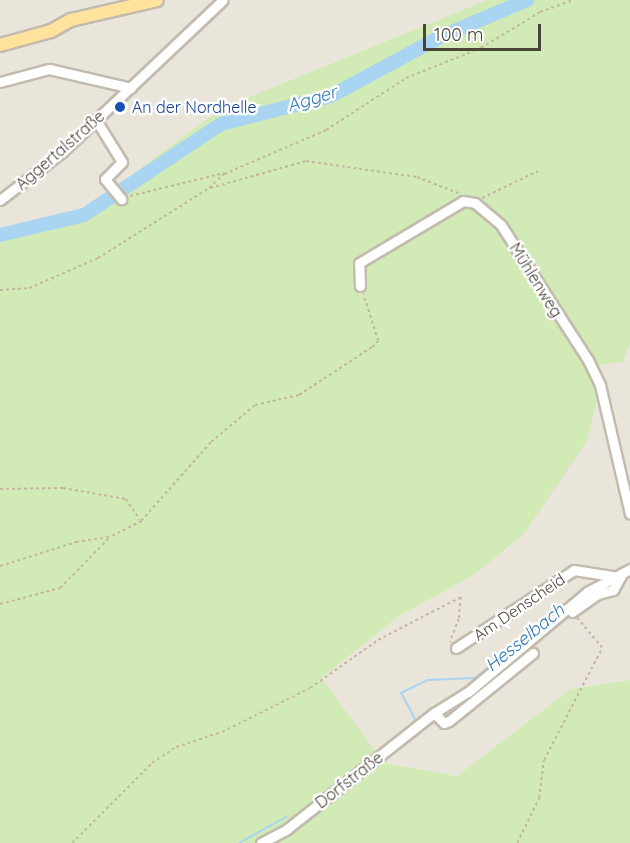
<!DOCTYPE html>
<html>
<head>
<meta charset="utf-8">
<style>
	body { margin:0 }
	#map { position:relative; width:630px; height:843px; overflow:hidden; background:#f6f3ec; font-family:Quicksand,sans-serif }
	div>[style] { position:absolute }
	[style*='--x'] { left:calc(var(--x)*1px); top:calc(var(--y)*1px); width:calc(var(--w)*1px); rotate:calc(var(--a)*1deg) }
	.residential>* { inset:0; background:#eae5da }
	.green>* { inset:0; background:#d2eab5 }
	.stream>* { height:2px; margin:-1px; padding:0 1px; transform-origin:1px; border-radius:1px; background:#a9d4f2 }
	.river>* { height:14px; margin:-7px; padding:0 7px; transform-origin:7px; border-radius:7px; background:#a9d4f2 }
	.path>* { height:1.5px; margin-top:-0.75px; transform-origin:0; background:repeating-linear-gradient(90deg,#c4b79f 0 3px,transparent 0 6px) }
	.roads { filter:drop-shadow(2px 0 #c2bbae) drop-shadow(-2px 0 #c2bbae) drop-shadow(0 2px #c2bbae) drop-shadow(0 -2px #c2bbae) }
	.minor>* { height:9px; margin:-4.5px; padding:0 4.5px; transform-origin:4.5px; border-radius:4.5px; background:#fff }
	.major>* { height:12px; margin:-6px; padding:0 6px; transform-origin:6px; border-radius:6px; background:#ffe39c }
	.dots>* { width:16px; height:16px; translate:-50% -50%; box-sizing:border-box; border:3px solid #fff; border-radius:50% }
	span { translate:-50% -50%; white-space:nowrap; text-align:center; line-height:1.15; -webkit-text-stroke:5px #fff; paint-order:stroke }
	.transit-label { font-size:16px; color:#164399 }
	.left { translate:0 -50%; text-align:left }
	.street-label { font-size:16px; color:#4b4439 }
	.water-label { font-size:18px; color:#2e7ab2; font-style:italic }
	.scale { position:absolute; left:423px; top:24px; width:118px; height:27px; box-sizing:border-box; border:3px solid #4b4439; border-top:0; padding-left:8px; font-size:18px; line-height:21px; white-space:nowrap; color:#4b4439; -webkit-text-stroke:4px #fff; paint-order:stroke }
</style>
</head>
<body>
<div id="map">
	<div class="residential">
		<i style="clip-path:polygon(0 0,487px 0,220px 109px,85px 210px,0 243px)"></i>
		<i style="clip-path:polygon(630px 343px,630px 680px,571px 689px,458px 776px,384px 763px,322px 678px,399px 616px,474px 575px,511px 545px,593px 366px,623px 362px)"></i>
	</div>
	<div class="green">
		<i style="clip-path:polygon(487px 0,630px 0,630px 343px,623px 362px,593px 366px,502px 225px,472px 200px,462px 200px,357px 263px,463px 202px,475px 204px,500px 225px,518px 251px,587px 360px,600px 388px,587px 441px,524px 534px,474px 575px,399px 616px,322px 678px,384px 763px,457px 776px,571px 689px,630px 680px,630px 843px,0 843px,0 243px,85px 210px,220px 109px)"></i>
	</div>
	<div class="stream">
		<i style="--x:625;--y:567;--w:6;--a:-39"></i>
		<i style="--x:415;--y:719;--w:30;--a:-118"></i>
		<i style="--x:401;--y:693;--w:30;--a:-26"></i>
		<i style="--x:428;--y:680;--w:47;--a:-2.4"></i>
		<i style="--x:475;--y:678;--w:117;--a:-39.1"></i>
		<i style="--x:239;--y:843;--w:54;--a:-29"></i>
	</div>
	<div class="river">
		<i style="--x:0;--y:235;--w:86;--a:-13.4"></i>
		<i style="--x:84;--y:215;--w:164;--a:-33.6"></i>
		<i style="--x:221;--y:124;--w:114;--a:-14.3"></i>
		<i style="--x:331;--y:96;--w:124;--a:-28.4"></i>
		<i style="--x:440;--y:37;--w:95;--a:-23"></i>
	</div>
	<div class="path">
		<i style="--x:210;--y:188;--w:100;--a:-15.7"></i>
		<i style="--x:306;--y:161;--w:112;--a:8.2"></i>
		<i style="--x:417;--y:177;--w:44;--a:21.3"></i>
		<i style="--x:130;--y:196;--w:97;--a:-13.7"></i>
		<i style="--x:482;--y:198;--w:62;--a:-25.7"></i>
		<i style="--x:0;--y:290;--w:29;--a:-4"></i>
		<i style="--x:29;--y:288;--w:75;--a:-23.5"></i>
		<i style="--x:98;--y:258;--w:131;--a:-32.2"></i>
		<i style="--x:209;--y:188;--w:21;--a:-43"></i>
		<i style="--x:224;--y:174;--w:111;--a:-23.3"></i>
		<i style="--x:326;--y:130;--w:95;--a:-33"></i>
		<i style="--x:406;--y:78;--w:81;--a:-21.8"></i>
		<i style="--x:481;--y:48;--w:69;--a:-31.4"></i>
		<i style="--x:540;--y:12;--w:35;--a:-20"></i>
		<i style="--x:0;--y:489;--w:63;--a:-0.9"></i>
		<i style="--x:63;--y:488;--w:64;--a:9.9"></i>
		<i style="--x:126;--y:499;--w:25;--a:56"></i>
		<i style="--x:0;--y:566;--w:80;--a:-17.5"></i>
		<i style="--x:76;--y:542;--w:36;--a:-9"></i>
		<i style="--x:112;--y:536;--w:33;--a:-27"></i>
		<i style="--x:141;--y:521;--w:106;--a:-48.5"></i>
		<i style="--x:211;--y:442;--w:57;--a:-40.1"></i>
		<i style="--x:255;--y:405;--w:45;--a:-12.8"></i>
		<i style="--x:299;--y:395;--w:87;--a:-33.3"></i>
		<i style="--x:372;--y:347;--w:8;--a:-45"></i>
		<i style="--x:378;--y:341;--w:49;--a:-107.7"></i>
		<i style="--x:0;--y:604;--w:62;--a:-14.9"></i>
		<i style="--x:60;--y:588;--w:71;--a:-45.6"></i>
		<i style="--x:72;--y:843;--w:113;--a:-45"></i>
		<i style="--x:152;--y:763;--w:29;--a:-34"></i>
		<i style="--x:176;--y:747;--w:48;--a:-18.1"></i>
		<i style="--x:222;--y:732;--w:98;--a:-26.6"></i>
		<i style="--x:310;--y:688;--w:83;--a:-35.2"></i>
		<i style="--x:378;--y:640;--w:93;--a:-27.4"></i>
		<i style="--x:461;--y:597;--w:22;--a:95"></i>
		<i style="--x:459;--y:619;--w:25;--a:111"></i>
		<i style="--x:517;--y:843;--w:50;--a:-63.9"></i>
		<i style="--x:539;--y:798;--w:38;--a:-83"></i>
		<i style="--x:544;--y:760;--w:126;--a:-62.6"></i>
		<i style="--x:602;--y:648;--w:39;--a:-130"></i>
	</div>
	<div class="roads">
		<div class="minor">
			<i style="--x:0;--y:82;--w:51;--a:-14.9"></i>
			<i style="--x:49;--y:69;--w:84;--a:13"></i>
			<i style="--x:96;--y:120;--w:49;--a:58.2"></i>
			<i style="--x:122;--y:162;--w:24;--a:135"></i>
			<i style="--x:105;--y:179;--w:26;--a:51"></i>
			<i style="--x:0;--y:200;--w:78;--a:-37.7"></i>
			<i style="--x:62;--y:152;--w:221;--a:-43.4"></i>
			<i style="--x:360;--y:286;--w:23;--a:-92"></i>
			<i style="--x:359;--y:263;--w:121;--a:-30.8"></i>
			<i style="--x:463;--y:201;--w:12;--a:9"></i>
			<i style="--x:475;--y:203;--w:34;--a:40"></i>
			<i style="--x:501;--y:225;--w:161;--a:57.2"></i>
			<i style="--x:588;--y:360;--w:28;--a:64"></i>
			<i style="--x:600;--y:385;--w:132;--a:76.9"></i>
			<i style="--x:572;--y:612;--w:32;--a:-35"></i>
			<i style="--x:598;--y:594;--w:16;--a:-15"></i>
			<i style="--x:613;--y:590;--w:18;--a:-61"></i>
			<i style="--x:456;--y:648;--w:141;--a:-33.5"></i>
			<i style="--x:574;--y:570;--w:45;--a:9"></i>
			<i style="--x:434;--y:713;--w:14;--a:45"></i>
			<i style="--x:444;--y:723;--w:5;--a:-22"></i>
			<i style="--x:449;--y:721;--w:108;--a:-39"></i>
			<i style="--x:261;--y:843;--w:30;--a:-28"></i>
			<i style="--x:287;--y:829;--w:187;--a:-38.3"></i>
			<i style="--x:434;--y:713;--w:40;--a:-32"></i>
			<i style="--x:468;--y:692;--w:155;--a:-40"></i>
			<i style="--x:587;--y:592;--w:49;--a:-28.1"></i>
		</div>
		<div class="major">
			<i style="--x:0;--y:45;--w:53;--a:-15.4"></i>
			<i style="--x:51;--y:31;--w:23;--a:-29"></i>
			<i style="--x:71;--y:20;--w:88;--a:-13.1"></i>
		</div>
	</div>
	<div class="dots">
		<i style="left:120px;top:107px;background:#1a4fb4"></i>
	</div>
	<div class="transit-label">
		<span class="left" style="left:132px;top:107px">An der Nordhelle</span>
	</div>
	<div class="street-label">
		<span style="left:60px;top:150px;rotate:-41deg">Aggertalstraße</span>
		<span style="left:536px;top:280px;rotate:58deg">Mühlenweg</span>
		<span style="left:519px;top:607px;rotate:-34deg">Am Denscheid</span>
		<span style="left:349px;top:780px;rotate:-38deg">Dorfstraße</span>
	</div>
	<div class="water-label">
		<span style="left:312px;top:99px;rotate:-17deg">Agger</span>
		<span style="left:525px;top:638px;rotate:-39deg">Hesselbach</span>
	</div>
	<div class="scale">100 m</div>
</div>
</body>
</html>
